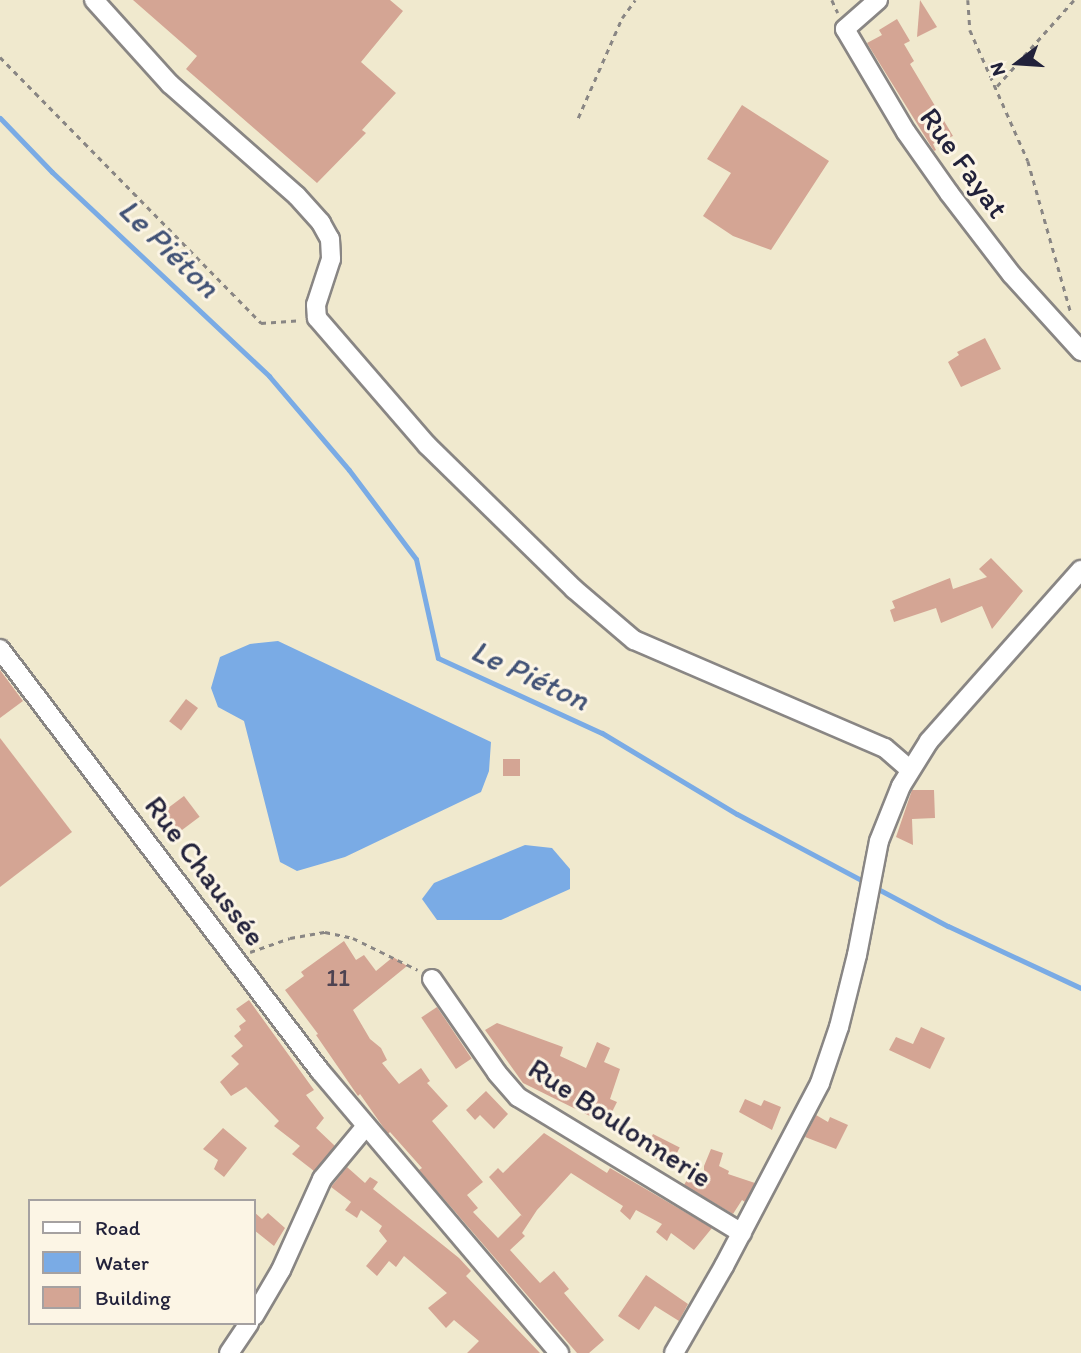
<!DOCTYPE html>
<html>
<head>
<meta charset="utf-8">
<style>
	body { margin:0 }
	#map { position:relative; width:1081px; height:1353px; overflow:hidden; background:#f0e9ce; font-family:Itim,sans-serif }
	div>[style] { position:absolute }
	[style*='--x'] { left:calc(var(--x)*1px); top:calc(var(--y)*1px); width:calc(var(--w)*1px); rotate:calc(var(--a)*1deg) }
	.water>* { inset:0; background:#7aabe5 }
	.stream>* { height:5px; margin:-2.5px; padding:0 2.5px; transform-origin:2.5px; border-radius:2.5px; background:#7aabe5 }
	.building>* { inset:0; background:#d4a594; transform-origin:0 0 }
	.path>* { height:2.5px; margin-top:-1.25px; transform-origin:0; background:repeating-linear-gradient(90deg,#898684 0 5px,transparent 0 10px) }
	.roads { filter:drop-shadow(2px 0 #898684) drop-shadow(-2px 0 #898684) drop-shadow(0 2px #898684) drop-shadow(0 -2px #898684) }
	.minor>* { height:18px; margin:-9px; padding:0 9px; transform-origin:9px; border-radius:9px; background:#fff }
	span { translate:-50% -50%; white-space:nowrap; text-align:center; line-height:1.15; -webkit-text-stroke:6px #fcf5e5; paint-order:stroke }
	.number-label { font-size:26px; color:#4e4351 }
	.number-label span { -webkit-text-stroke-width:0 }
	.street-label { font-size:30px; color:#22223b }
	.water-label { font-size:32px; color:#415276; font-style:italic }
	.legend { position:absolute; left:28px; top:1199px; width:228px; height:126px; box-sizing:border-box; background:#fcf5e5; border:2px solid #a5a1a1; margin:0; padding:9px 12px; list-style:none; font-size:21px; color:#22223b }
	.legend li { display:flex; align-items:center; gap:14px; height:35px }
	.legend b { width:35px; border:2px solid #a5a1a1 }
	.north { position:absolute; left:983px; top:28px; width:70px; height:70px; -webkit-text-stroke:5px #fcf5e5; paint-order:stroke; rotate:253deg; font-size:19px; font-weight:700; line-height:28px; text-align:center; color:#22223b }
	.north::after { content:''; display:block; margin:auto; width:24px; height:32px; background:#22223b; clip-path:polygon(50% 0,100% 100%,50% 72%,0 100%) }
</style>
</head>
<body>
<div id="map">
	<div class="water">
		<i style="clip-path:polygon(278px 641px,491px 742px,489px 771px,481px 792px,345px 857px,297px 871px,280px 862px,244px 721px,218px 707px,211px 688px,220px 657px,250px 644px)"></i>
		<i style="clip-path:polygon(525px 845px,552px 848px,570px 869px,570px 889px,501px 920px,437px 920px,422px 899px,434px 883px)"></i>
	</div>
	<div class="stream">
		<i style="--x:0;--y:118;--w:75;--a:46.1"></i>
		<i style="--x:52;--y:172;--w:298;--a:43.2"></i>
		<i style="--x:269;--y:376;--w:123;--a:49.6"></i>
		<i style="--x:349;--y:470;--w:111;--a:53"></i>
		<i style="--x:416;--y:559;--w:101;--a:77.5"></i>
		<i style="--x:438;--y:658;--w:180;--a:24.6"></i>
		<i style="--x:602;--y:733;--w:157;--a:31"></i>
		<i style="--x:737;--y:814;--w:239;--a:28"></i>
		<i style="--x:948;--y:926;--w:147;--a:25"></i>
	</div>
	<div class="building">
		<i style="clip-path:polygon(133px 0,390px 0,403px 11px,361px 62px,396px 93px,362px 130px,366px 133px,317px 183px,186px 69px,197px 56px)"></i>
		<i style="clip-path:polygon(920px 0,937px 27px,917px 37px)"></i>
		<i style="clip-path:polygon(897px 19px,910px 41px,904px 44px,914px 61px,910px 64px,953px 136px,933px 144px,936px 150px,934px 151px,867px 43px,882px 35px,879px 30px)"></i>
		<i style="clip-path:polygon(742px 105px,829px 161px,771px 250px,733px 236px,703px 216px,731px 173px,707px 159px)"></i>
		<i style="clip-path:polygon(985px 338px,1001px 369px,961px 387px,948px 362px,959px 355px,957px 352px)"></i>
		<i style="clip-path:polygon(991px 558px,1023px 591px,992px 629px,982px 606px,941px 623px,936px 608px,894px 622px,890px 610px,895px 608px,892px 601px,950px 578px,953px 589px,987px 577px,979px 569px)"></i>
		<i style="clip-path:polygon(0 670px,23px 701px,0 718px)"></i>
		<i style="left:186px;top:699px;width:15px;height:28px;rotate:37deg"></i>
		<i style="clip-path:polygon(0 738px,72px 832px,0 887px)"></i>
		<i style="left:503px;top:759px;width:17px;height:17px"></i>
		<i style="clip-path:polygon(912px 790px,934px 790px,935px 818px,912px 819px,913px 845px,896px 837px)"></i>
		<i style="left:184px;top:796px;width:26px;height:25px;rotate:53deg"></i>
		<i style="clip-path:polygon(344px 941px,356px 960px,364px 955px,376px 971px,393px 957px,407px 966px,353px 1010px,370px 1039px,381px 1048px,387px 1060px,382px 1063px,399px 1084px,421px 1068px,430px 1081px,427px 1083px,448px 1106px,432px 1121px,483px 1182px,467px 1195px,478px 1208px,473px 1212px,498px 1238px,521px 1215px,523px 1217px,489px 1177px,498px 1168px,503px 1173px,544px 1133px,607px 1173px,610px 1168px,712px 1228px,694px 1250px,671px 1233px,667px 1241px,656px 1232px,662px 1224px,636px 1210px,630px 1220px,620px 1211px,623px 1206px,571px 1173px,537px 1210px,522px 1233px,525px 1236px,510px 1250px,540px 1283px,554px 1271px,569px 1289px,564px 1293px,604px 1340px,589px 1353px,577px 1353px,419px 1170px,422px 1168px,390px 1132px,388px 1134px,360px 1094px,358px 1096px,316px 1035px,318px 1034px,285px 990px,304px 976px,301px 972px)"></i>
		<i style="clip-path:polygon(249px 1000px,314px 1090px,306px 1095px,324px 1118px,316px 1128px,335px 1146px,314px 1171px,292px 1154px,300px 1146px,274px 1126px,279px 1121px,246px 1087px,231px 1096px,220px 1082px,239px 1064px,231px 1056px,243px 1046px,234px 1036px,241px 1030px,239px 1026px,246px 1021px,236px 1009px)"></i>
		<i style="left:437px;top:1007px;width:62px;height:19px;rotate:56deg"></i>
		<i style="clip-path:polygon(497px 1023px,563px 1047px,560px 1056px,586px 1068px,597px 1042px,610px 1048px,604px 1062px,620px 1069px,610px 1099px,617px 1102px,606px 1124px,523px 1083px,485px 1030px)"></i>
		<i style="clip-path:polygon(921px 1027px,945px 1038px,930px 1069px,889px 1050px,896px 1037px,913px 1044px)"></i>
		<i style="clip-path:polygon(486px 1091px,508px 1114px,494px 1129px,480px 1115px,475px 1120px,466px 1110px)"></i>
		<i style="clip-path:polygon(745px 1099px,761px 1106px,764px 1100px,781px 1107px,772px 1130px,739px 1112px)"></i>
		<i style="clip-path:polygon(816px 1115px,828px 1122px,830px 1117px,848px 1125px,836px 1149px,805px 1137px)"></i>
		<i style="clip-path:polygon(223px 1128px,247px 1148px,224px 1177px,214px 1169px,218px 1160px,203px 1149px)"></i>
		<i style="left:653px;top:1134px;width:30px;height:21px;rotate:27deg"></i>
		<i style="clip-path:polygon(711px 1149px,723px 1153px,719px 1166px,729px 1171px,728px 1174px,755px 1183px,745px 1202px,742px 1200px,733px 1214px,684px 1185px,691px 1173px,704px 1181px,704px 1166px)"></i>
		<i style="clip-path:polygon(347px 1167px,365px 1183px,370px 1177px,378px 1182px,373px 1189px,459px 1258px,471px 1271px,466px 1276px,540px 1353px,467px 1353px,479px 1341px,454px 1320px,446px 1328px,428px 1308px,447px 1293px,424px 1273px,404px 1256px,396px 1267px,389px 1261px,377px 1276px,366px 1266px,387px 1241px,379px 1231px,382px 1226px,361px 1210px,357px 1218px,345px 1210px,351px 1202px,331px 1187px)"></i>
		<i style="clip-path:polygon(254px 1212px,262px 1219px,268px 1213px,285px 1228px,274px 1246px,254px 1230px)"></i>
		<i style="clip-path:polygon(646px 1275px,688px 1304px,679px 1321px,655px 1306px,639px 1330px,618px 1316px)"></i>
	</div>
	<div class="path">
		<i style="--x:832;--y:0;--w:14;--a:65"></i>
		<i style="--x:968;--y:0;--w:30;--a:86"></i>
		<i style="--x:970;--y:30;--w:143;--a:66.1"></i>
		<i style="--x:1028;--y:161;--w:158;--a:74.2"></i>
		<i style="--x:0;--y:57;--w:373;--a:45.5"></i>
		<i style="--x:261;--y:323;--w:39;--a:-4"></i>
		<i style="--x:997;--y:86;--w:115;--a:-48.2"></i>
		<i style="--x:578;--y:118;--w:109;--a:-66.3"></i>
		<i style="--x:622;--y:18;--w:22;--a:-54"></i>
		<i style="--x:250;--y:952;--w:42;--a:-19.3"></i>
		<i style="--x:290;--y:938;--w:36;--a:-10"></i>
		<i style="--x:325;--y:932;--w:29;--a:12"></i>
		<i style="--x:353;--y:938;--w:72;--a:26.2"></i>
	</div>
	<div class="roads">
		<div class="minor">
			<i style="--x:94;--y:0;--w:113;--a:47.9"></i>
			<i style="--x:170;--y:84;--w:169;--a:41.4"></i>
			<i style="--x:297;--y:196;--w:36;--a:48"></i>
			<i style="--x:321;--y:223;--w:18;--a:61"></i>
			<i style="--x:330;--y:239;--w:20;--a:87"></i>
			<i style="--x:331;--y:259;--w:48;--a:108.1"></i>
			<i style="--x:316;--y:305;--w:13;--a:86"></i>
			<i style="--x:317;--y:318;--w:168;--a:49.1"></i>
			<i style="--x:427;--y:445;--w:206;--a:44.4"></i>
			<i style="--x:574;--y:589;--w:79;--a:40.4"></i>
			<i style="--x:634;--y:640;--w:273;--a:23.3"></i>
			<i style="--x:885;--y:748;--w:33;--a:41"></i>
			<i style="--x:878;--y:0;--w:44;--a:138.7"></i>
			<i style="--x:845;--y:29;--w:120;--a:59.4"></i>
			<i style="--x:906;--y:132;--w:75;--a:54.8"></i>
			<i style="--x:949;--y:193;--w:103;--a:52.5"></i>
			<i style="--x:1012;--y:275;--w:103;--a:47.8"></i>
			<i style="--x:0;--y:649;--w:530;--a:52.83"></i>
			<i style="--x:320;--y:1071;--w:370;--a:49.7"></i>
			<i style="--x:432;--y:979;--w:114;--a:55.3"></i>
			<i style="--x:497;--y:1073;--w:32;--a:49"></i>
			<i style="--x:518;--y:1097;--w:262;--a:31.3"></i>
			<i style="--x:254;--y:1316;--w:53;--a:-59.6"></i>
			<i style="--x:281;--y:1270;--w:100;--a:-65.7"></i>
			<i style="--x:322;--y:1179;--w:69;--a:-50.3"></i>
			<i style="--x:229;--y:1353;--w:36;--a:-56"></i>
			<i style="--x:674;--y:1353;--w:100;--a:-60.1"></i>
			<i style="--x:724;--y:1266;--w:207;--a:-62.3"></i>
			<i style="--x:820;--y:1083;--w:59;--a:-71.3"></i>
			<i style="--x:839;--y:1027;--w:74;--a:-76"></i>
			<i style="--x:857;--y:955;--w:116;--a:-79.1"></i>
			<i style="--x:879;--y:841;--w:59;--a:-68.2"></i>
			<i style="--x:901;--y:786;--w:53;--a:-58.1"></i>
			<i style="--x:929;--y:741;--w:229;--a:-48.4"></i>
		</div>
	</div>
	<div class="number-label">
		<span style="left:338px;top:978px">11</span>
	</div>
	<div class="street-label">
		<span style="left:964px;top:163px;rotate:54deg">Rue Fayat</span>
		<span style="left:205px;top:871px;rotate:53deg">Rue Chaussée</span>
		<span style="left:620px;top:1123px;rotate:33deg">Rue Boulonnerie</span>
	</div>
	<div class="water-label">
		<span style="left:169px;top:248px;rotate:44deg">Le Piéton</span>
		<span style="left:530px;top:675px;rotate:25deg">Le Piéton</span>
	</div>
	<ul class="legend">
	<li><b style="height:9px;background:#fff"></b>Road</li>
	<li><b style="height:19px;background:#7aabe5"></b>Water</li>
	<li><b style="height:19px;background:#d4a594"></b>Building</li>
	</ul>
	<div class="north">N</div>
</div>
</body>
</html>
